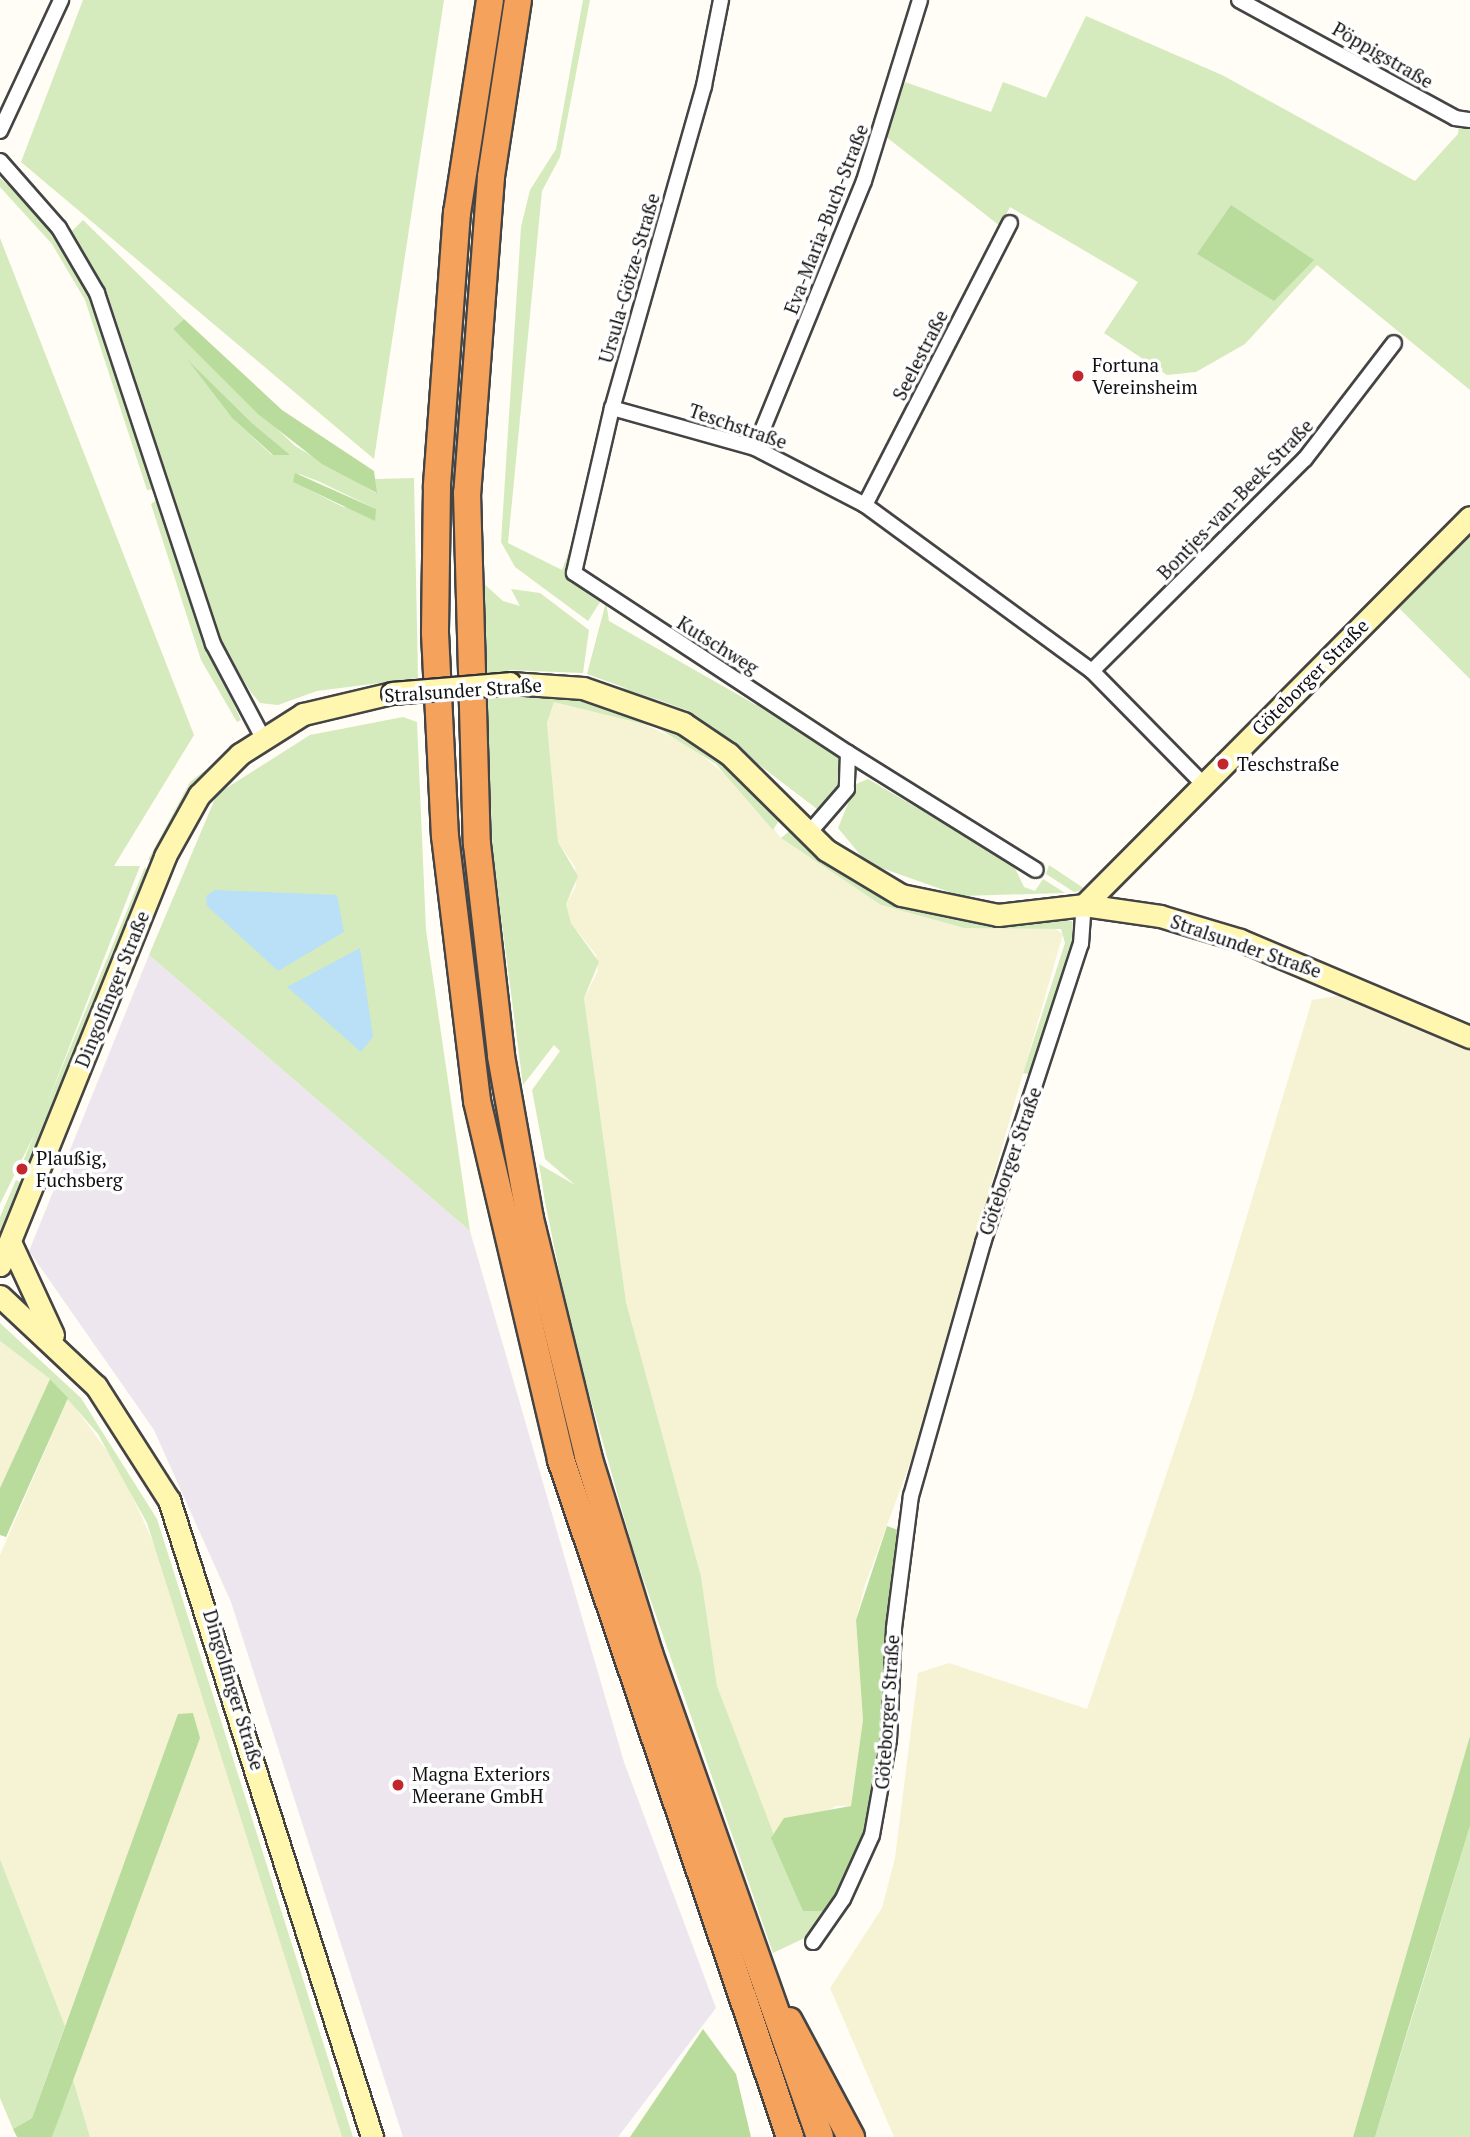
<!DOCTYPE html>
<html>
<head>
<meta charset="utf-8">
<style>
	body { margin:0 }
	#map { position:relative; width:1470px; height:2137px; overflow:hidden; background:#fffdf5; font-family:"PT Serif",serif }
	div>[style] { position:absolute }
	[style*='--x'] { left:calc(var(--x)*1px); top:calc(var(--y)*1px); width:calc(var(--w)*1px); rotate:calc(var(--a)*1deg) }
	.industrial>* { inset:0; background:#eee6ef }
	.farmland>* { inset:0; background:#f6f3d4 }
	.green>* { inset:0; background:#d5ebbd }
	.forest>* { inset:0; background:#b9dc9c }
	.water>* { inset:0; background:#b9e0f7 }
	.roads { filter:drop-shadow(2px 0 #444) drop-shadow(-2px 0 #444) drop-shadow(0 2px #444) drop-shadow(0 -2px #444) }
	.street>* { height:14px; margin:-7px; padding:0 7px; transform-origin:7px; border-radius:7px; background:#fff }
	.secondary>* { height:21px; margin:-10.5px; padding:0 10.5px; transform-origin:10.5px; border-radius:10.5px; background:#fff6b0 }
	.highway>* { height:26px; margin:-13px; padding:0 13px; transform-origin:13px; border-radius:13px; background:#f5a25d }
	.bridges { filter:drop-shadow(2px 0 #333) drop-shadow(-2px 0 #333) drop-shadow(0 2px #333) drop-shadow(0 -2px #333) }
	.secondary-bridge>* { height:21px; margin:-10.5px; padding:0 10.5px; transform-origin:10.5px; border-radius:10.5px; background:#fff6b0 }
	.dots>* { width:19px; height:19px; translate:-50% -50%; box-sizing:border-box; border:4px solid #fff; border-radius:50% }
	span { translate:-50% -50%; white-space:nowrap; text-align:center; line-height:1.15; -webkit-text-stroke:7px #fff; paint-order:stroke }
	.street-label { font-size:19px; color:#111 }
	.poi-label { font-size:19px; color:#111 }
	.left { translate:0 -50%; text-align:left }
</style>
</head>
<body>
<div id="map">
	<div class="industrial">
		<i style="clip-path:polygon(149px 955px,470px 1231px,624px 1762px,716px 2008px,618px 2137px,403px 2137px,231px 1602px,154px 1430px,29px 1251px)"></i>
	</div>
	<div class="farmland">
		<i style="clip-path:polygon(554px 702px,634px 719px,688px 745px,737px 783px,781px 838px,881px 905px,964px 928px,1049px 925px,1063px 934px,916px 1447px,865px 1585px,856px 1620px,863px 1720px,851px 1806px,836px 1806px,771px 1838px,717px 1686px,701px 1576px,626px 1302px,584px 998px,598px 971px,596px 955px,571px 923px,566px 904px,576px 886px,575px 867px,558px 842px,547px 723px)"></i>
		<i style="clip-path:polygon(1348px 994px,1470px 1051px,1470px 1736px,1353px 2137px,894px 2137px,830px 1988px,882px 1908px,895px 1858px,918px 1673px,949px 1663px,1087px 1709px,1192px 1398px,1312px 1000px)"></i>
		<i style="clip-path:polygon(0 1341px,50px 1379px,0 1488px)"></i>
		<i style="clip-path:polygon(68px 1398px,119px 1467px,164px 1566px,342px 2137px,90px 2137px,72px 2076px,199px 1738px,124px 1864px,65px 2026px,0 1859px,0 1555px)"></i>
	</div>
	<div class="green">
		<i style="clip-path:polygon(83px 0,444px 0,374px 459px,21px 162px)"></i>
		<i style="clip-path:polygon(583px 0,590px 0,560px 157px,542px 191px,508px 543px,562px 570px,579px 524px,570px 578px,602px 599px,588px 621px,515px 567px,501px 542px,521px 227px,530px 190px,556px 149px)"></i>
		<i style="clip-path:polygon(1086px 16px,1222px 75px,1415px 181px,1458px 134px,1459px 123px,1470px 122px,1470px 390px,1317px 265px,1245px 344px,1196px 372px,1167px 375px,1104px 333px,1138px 282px,1010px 207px,1000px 226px,885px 136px,905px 82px,991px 112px,1003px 82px,1046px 98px)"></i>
		<i style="clip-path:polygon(0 178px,46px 220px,88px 287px,157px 489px,147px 490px,85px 300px,52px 244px,0 187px)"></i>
		<i style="clip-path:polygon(evenodd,83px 220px,184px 319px,173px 329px,295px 446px,376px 493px,375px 479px,414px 478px,418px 678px,317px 691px,278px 705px,260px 703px,250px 691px,216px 634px,120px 333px,72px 231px,83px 220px,189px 361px,252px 423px,289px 455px,272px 455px,232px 418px,189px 361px,83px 220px,299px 474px,318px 481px,376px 509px,343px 507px,294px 482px,299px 474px)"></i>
		<i style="clip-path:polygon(0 238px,194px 735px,114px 866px,140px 866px,38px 1127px,0 1204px)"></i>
		<i style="clip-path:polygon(160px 497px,210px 655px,241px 720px,237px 722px,201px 660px,151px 504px)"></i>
		<i style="clip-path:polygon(1470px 535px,1470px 679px,1399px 608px)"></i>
		<i style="clip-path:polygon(482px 582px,503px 601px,520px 606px,511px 589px,540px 593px,589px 630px,583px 673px,509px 670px,509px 695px,607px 699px,706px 745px,780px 819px,773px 830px,716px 764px,656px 727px,554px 702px,547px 723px,558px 842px,578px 876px,566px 904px,571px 923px,599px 962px,584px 998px,626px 1302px,701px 1576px,717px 1686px,803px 1911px,829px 1911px,813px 1934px,773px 1953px,633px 1549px,572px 1333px,545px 1202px,539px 1164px,575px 1185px,545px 1159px,532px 1090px,560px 1051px,554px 1045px,523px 1085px,493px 855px)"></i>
		<i style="clip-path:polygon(606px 602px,609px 621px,756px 705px,760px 697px,765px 709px,830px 746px,841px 757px,844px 780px,836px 795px,817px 809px,689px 711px,587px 674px)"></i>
		<i style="clip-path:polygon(591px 681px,634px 690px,689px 714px,754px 761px,793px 802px,687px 717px)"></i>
		<i style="clip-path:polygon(403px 717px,417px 722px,426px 930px,470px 1231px,149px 955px,217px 794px,310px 735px)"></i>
		<i style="clip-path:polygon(225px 755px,155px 861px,148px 860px,190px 782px)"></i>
		<i style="clip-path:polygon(868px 779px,1013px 864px,1024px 887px,1035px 891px,1043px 879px,1065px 893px,961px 896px,867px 863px,838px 828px,856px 784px)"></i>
		<i style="clip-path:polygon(791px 830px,858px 883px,934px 914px,1072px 921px,1076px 940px,1034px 1075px,1023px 1073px,1065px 943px,1061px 929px,964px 928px,881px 905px,781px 838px)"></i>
		<i style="clip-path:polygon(1049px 865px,1085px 889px,1074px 892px,1046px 874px)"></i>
		<i style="clip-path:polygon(145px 867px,149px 873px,29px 1167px,22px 1164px)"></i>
		<i style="clip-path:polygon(16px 1180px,22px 1183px,0 1236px,0 1217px)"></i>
		<i style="clip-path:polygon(0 1323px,81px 1398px,157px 1519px,353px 2137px,342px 2137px,147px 1523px,98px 1434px,50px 1379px,0 1341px)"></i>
		<i style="clip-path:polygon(1470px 1826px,1470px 2137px,1375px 2137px,1419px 1995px)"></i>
		<i style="clip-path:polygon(0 1859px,65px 2026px,32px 2118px,13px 2129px,0 2098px)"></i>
		<i style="clip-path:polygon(72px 2076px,90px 2137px,52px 2137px)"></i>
	</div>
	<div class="forest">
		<i style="clip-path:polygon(1231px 205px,1314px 260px,1274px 301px,1197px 254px)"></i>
		<i style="clip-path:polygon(184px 319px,282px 410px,374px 471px,377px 493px,322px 464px,258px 414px,173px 329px)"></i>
		<i style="clip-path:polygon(187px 359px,252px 423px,290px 455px,273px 455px,232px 418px)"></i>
		<i style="clip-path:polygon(295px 473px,376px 509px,375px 521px,293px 482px)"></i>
		<i style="clip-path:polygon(50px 1379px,68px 1398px,6px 1537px,0 1535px,0 1488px)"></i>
		<i style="clip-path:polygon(887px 1526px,898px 1530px,886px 1737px,868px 1834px,829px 1911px,803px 1911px,771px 1838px,784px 1818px,851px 1806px,863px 1720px,856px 1620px)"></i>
		<i style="clip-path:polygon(193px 1713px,200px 1738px,52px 2137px,17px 2137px,13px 2129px,32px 2118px,178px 1714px)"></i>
		<i style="clip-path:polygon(1470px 1736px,1470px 1826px,1375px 2137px,1353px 2137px)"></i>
		<i style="clip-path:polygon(703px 2029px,736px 2074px,751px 2137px,630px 2137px)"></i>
	</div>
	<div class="water">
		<i style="clip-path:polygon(215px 890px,337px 895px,344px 932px,278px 971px,207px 906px,206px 896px)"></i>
		<i style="clip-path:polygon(360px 948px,373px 1037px,361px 1052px,287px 987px)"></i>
	</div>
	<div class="roads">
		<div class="street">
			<i style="--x:721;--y:0;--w:88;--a:101.2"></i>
			<i style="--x:704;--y:86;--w:335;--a:105.9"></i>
			<i style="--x:612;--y:408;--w:169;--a:103"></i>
			<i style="--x:574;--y:573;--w:328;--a:33.3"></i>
			<i style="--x:848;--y:753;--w:36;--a:92"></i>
			<i style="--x:847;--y:789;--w:58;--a:130.8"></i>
			<i style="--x:1239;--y:0;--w:246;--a:28.6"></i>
			<i style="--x:1455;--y:118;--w:15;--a:8"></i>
			<i style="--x:0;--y:131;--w:145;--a:-65"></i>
			<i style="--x:0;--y:161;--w:89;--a:48.6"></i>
			<i style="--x:59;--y:228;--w:75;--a:59.7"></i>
			<i style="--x:97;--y:293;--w:370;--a:71.7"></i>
			<i style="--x:213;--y:644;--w:106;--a:62"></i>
			<i style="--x:612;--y:408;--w:148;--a:15.6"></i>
			<i style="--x:755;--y:448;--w:124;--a:27.4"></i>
			<i style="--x:865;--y:505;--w:281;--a:36.2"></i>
			<i style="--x:1092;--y:671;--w:158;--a:45.5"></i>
			<i style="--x:755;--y:448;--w:288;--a:-67.8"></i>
			<i style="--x:864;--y:181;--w:189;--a:-72.8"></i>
			<i style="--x:865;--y:505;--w:317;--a:-62.8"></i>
			<i style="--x:1092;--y:671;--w:301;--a:-44.9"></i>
			<i style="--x:1305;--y:459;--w:146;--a:-52.5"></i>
			<i style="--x:848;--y:753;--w:221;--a:31.9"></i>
			<i style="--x:813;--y:1942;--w:52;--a:-55.1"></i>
			<i style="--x:843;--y:1899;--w:70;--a:-65.6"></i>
			<i style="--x:872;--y:1835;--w:97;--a:-79.9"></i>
			<i style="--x:889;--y:1740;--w:112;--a:-87.4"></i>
			<i style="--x:894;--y:1628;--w:133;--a:-82.7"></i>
			<i style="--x:911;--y:1496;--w:263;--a:-74.1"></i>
			<i style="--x:983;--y:1243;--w:315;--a:-71.9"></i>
			<i style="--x:1081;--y:944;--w:39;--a:-86"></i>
		</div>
		<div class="secondary">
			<i style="--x:510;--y:683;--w:73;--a:3.9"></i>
			<i style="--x:583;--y:688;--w:106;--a:19.3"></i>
			<i style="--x:683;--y:723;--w:55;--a:34"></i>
			<i style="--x:729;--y:754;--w:136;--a:44.7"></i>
			<i style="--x:826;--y:850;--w:87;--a:31"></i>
			<i style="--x:901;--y:895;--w:99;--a:11.7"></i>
			<i style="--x:998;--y:915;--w:87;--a:-6.6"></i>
			<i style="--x:1084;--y:905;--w:77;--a:8.2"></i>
			<i style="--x:1160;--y:916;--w:84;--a:16.7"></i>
			<i style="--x:1240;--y:940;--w:250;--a:22.9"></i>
			<i style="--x:1084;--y:905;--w:547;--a:-45.15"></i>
			<i style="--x:11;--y:1244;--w:100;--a:65.2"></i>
			<i style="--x:0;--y:1265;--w:441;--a:-68"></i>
			<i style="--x:165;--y:856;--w:70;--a:-60.9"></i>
			<i style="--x:199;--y:795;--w:58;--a:-45"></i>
			<i style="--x:240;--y:754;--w:75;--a:-32.4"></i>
			<i style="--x:303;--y:714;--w:91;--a:-13.3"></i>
			<i style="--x:0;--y:1296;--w:132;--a:43.2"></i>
			<i style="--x:96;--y:1386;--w:135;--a:57.4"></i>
			<i style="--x:169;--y:1500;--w:669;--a:72.32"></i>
		</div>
		<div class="highway">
			<i style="--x:490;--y:0;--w:215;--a:98.8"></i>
			<i style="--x:457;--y:212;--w:276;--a:94.2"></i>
			<i style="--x:437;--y:487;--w:146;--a:90.8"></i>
			<i style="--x:435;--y:633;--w:203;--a:87.2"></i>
			<i style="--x:445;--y:836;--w:267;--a:83.1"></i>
			<i style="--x:477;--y:1101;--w:369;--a:76.8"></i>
			<i style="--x:561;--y:1460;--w:715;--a:71.31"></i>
			<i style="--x:518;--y:0;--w:179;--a:98.7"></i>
			<i style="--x:491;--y:177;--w:317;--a:94.3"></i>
			<i style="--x:467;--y:493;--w:351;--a:88.4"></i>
			<i style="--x:477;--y:844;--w:213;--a:83.5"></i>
			<i style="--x:501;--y:1056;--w:166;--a:79.9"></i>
			<i style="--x:530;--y:1219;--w:244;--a:76.2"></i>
			<i style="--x:588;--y:1456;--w:206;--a:72.8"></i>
			<i style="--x:649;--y:1653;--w:513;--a:70.54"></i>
			<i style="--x:789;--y:2021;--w:132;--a:61.9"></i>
		</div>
	</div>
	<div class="bridges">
		<div class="secondary-bridge">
			<i style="--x:392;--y:693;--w:118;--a:-4.8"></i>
		</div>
	</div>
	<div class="dots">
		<i style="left:1078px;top:376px;background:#c4262e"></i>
		<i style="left:1223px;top:764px;background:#c4262e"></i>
		<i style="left:22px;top:1169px;background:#c4262e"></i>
		<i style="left:398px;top:1785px;background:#c4262e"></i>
	</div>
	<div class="street-label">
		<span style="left:1383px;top:55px;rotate:30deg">Pöppigstraße</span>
		<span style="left:826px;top:219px;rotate:-69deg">Eva-Maria-Buch-Straße</span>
		<span style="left:629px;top:278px;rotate:-74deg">Ursula-Götze-Straße</span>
		<span style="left:920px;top:355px;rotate:-63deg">Seelestraße</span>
		<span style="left:738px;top:426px;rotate:19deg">Teschstraße</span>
		<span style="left:1235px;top:499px;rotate:-46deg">Bontjes-van-Beek-Straße</span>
		<span style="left:718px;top:645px;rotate:32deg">Kutschweg</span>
		<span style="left:1310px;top:677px;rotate:-45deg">Göteborger Straße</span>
		<span style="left:463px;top:690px;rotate:-4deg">Stralsunder Straße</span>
		<span style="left:1246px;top:946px;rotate:19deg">Stralsunder Straße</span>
		<span style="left:112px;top:989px;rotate:-68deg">Dingolfinger Straße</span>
		<span style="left:1010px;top:1161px;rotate:-71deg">Göteborger Straße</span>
		<span style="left:234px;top:1690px;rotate:73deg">Dingolfinger Straße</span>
		<span style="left:887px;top:1712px;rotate:-86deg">Göteborger Straße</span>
	</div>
	<div class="poi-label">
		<span class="left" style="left:1092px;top:376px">Fortuna<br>Vereinsheim</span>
		<span class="left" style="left:1237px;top:764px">Teschstraße</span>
		<span class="left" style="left:36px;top:1169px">Plaußig,<br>Fuchsberg</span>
		<span class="left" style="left:412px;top:1785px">Magna Exteriors<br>Meerane GmbH</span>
	</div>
</div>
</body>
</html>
